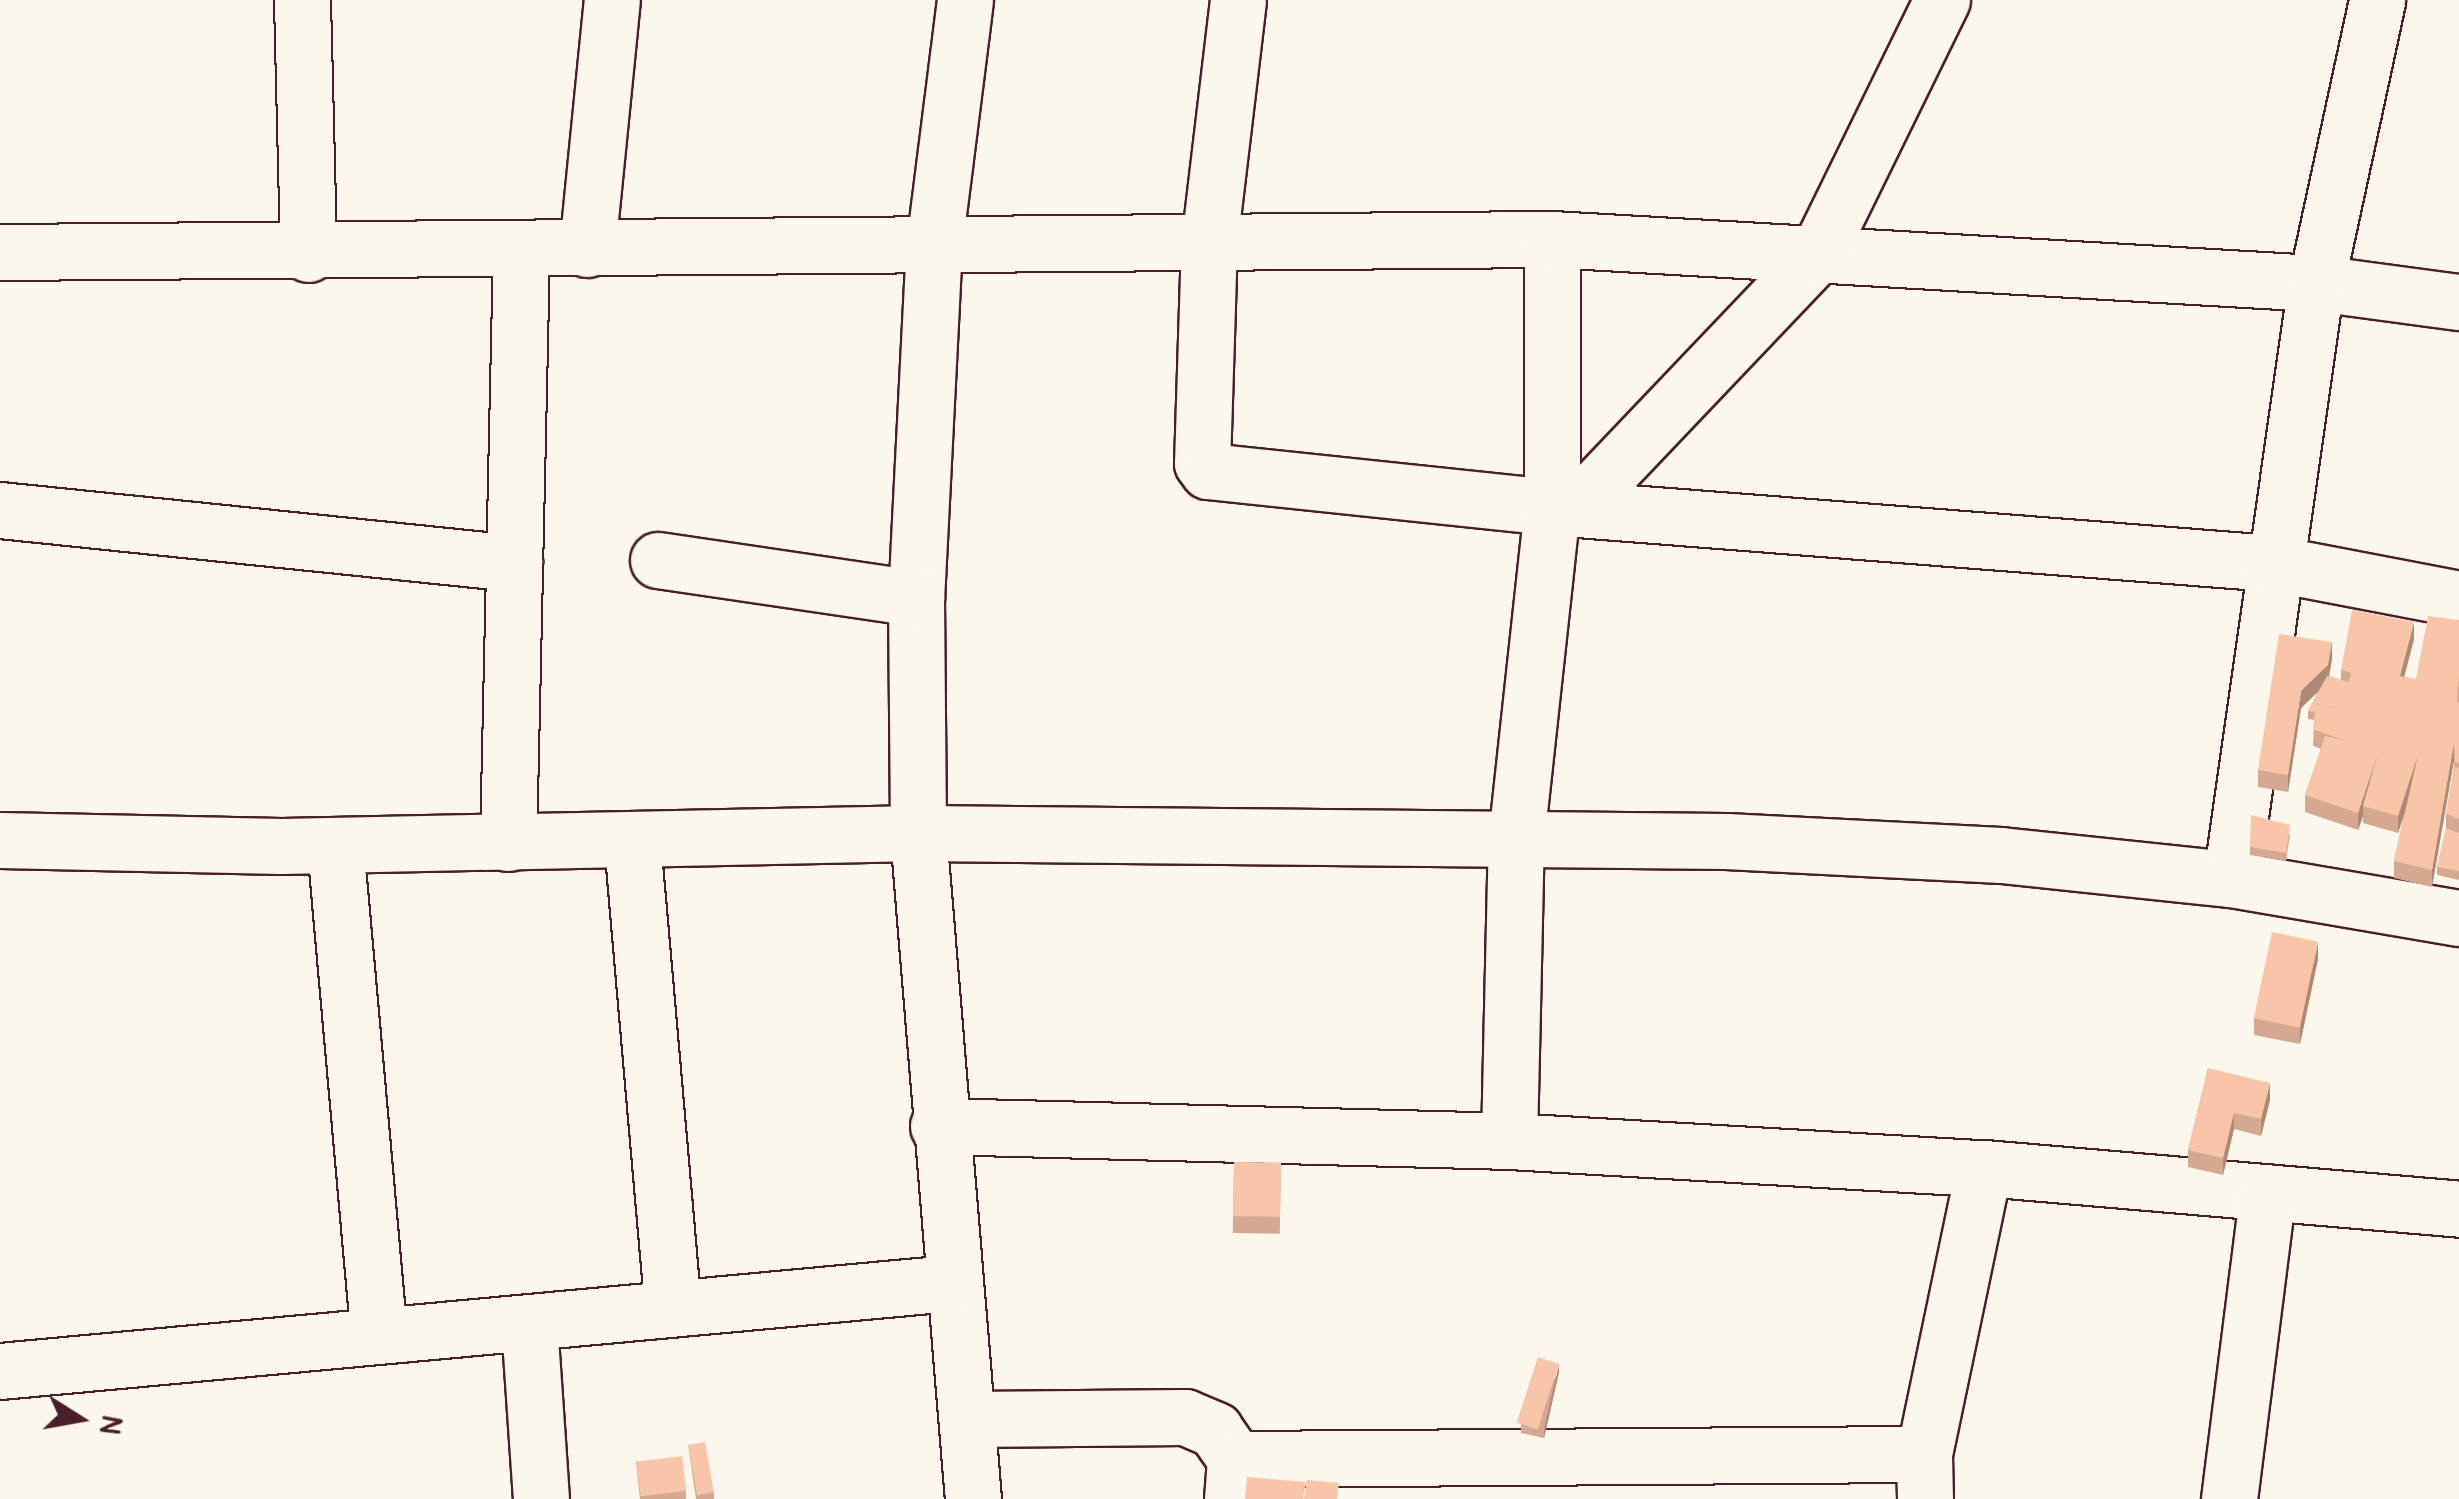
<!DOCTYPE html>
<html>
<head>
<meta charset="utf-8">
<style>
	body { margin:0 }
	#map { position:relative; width:2459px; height:1499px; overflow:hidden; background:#fbf7ec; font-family:Pangolin,sans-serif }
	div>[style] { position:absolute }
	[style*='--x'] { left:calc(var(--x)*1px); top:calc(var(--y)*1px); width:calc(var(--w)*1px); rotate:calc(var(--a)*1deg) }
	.roads { filter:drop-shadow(2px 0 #4a1f2b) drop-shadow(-2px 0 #4a1f2b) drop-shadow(0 2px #4a1f2b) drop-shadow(0 -2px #4a1f2b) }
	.minor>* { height:55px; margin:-27.5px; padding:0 27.5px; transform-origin:27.5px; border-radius:27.5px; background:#fbf7ec }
	.major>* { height:55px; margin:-27.5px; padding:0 27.5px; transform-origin:27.5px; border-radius:27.5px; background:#fbf7ec }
	.wall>* { inset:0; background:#d5a991; transform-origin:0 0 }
	.shaded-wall>* { inset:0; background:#ae8a76 }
	.building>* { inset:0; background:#f8c5a9; transform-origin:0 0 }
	span { translate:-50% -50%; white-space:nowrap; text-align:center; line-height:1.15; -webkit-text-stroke:8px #fbf7ec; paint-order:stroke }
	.north { position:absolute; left:30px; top:1369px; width:100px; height:100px; -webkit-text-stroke:8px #fbf7ec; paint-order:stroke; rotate:101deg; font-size:28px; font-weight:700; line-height:40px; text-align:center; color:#4a1f2b }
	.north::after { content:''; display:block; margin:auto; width:35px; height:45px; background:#4a1f2b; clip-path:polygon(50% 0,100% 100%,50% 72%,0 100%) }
</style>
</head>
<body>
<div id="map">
	<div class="roads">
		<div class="minor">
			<i style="--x:302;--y:0;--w:254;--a:88.6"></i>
			<i style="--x:965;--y:0;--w:246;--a:97.2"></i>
			<i style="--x:934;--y:244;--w:354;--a:92.9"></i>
			<i style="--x:916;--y:598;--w:235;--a:89.5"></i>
			<i style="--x:918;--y:833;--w:668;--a:85.28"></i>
			<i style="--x:1238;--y:0;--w:244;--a:96.8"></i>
			<i style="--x:1209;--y:242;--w:221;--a:91.8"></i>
			<i style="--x:1202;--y:463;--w:10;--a:53"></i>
			<i style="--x:1208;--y:471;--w:346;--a:6"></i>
			<i style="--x:1552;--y:507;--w:268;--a:-90"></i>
			<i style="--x:587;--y:249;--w:250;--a:-84.3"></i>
			<i style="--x:0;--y:252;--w:1552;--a:-0.48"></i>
			<i style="--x:1552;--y:239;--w:765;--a:3.3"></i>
			<i style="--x:2316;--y:283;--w:144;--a:7.6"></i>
			<i style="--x:1575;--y:509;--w:351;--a:-46.4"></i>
			<i style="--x:1817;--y:255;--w:284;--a:-63.9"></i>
			<i style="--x:0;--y:510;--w:517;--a:5.89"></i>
			<i style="--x:658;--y:560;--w:261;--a:8.4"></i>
			<i style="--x:632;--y:842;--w:466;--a:85"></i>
			<i style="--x:508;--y:843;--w:590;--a:-88.74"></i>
			<i style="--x:335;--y:845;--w:491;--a:84.9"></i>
			<i style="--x:2231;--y:879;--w:602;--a:-81.88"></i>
			<i style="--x:2316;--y:283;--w:289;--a:-77.8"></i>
			<i style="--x:938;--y:1126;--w:571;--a:1.5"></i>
			<i style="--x:1509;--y:1141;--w:476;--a:3.3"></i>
			<i style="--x:1984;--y:1168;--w:477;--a:4.9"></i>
			<i style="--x:1509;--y:1141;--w:302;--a:-88.7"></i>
			<i style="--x:1516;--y:839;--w:334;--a:-83.8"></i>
			<i style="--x:1552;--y:507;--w:721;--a:4.45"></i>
			<i style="--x:2271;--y:563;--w:191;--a:10.8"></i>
			<i style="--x:529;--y:1323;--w:176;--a:86.1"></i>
			<i style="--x:0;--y:1371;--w:955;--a:-5.29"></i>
			<i style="--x:969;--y:1419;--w:216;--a:-0.5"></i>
			<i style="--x:1185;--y:1417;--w:33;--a:23"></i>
			<i style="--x:1215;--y:1430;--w:35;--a:55"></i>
			<i style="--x:1232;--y:1499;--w:40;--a:-85.7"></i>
			<i style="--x:1235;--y:1459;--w:689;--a:-0.42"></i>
			<i style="--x:1925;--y:1499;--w:45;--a:-91.3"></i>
			<i style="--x:1924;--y:1454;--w:292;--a:-78.2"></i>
			<i style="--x:2229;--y:1499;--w:309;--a:-82.8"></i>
		</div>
		<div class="major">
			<i style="--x:0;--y:840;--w:281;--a:1.2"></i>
			<i style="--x:281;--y:846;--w:637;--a:-1.17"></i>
			<i style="--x:918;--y:833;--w:808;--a:0.57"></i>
			<i style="--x:1726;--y:841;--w:275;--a:2.9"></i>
			<i style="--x:2001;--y:855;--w:231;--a:6"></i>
			<i style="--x:2231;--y:879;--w:231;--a:9.7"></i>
		</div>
	</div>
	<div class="wall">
		<i style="clip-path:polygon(2459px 620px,2459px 880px,2437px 875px,2437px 867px,2446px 829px,2446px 814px,2454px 769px,2454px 760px,2432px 887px,2394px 878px,2394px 861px,2404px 815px,2398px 833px,2363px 823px,2363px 816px,2358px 830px,2305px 812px,2305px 795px,2321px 749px,2313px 746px,2314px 720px,2308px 719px,2308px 711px,2318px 692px,2301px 708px,2288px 792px,2258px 787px,2258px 770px,2332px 659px,2329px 676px,2341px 680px,2341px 670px,2414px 639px,2404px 677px,2416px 679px)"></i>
		<i style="clip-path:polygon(2290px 834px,2286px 861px,2250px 855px,2250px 847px)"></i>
		<i style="clip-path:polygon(2318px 959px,2300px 1044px,2254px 1035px,2254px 1018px)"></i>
		<i style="clip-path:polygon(2208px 1068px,2270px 1100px,2261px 1136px,2234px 1129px,2223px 1175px,2188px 1167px,2188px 1150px)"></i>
		<i style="left:1234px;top:1162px;width:47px;height:71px;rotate:1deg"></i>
		<i style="clip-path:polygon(1559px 1372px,1544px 1438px,1521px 1433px,1521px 1424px)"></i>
		<i style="clip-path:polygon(688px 1444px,714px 1492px,714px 1499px,696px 1499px)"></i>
		<i style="clip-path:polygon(636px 1461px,686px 1491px,686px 1499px,640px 1499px)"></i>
	</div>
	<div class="shaded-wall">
		<i style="clip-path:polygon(2414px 622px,2414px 639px,2400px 693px,2400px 676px)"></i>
		<i style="clip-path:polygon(2332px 642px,2332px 659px,2328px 682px,2301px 708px,2288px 792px,2288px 775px,2301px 691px)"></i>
		<i style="clip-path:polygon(2454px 743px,2454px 760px,2432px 887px,2432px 870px)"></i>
		<i style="clip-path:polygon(2378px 753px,2363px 806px,2363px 816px,2358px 830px,2358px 813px)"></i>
		<i style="clip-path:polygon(2418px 755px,2418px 772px,2398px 833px,2398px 816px)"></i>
		<i style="clip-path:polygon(2318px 942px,2318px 959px,2300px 1044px,2300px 1027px)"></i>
		<i style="clip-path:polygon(2270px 1083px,2270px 1100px,2261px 1136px,2261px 1119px)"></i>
		<i style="clip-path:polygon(2234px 1113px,2234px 1129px,2223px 1175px,2223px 1158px)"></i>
		<i style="clip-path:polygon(1559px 1364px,1559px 1372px,1544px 1438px,1544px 1429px)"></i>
	</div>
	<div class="building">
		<i style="clip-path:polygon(2352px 610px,2414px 622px,2400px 676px,2416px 679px,2428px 616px,2459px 620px,2459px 689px,2458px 678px,2457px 702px,2459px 702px,2459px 763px,2455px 762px,2454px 743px,2432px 870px,2394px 861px,2418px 755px,2398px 816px,2363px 806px,2378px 753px,2358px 813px,2305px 795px,2325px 736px,2342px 740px,2313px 729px,2316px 704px,2342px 709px,2351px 673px,2341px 670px)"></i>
		<i style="clip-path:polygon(2279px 634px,2332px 642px,2328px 665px,2301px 691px,2288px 775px,2258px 770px)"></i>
		<i style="clip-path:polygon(2327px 676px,2349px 682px,2342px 709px,2316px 704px,2315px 712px,2308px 711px)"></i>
		<i style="clip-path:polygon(2455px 767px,2459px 768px,2459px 819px,2446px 814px)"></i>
		<i style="clip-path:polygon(2251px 815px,2290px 825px,2286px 853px,2250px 847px)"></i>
		<i style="clip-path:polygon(2446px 828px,2459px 833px,2459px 871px,2437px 867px)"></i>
		<i style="left:2272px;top:932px;width:47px;height:88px;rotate:12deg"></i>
		<i style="clip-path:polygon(2208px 1068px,2270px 1083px,2261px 1119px,2234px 1113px,2223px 1158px,2188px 1150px)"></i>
		<i style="left:1234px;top:1162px;width:47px;height:54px;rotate:1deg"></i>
		<i style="left:1538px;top:1357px;width:22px;height:69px;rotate:18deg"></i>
		<i style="left:705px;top:1442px;width:51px;height:17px;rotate:80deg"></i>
		<i style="left:682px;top:1456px;width:35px;height:46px;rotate:83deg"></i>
		<i style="clip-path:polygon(1247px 1477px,1306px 1482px,1303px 1499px,1245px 1499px)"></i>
		<i style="clip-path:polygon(1307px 1480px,1339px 1483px,1337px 1499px,1304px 1499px)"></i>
	</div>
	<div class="north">N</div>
</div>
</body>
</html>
